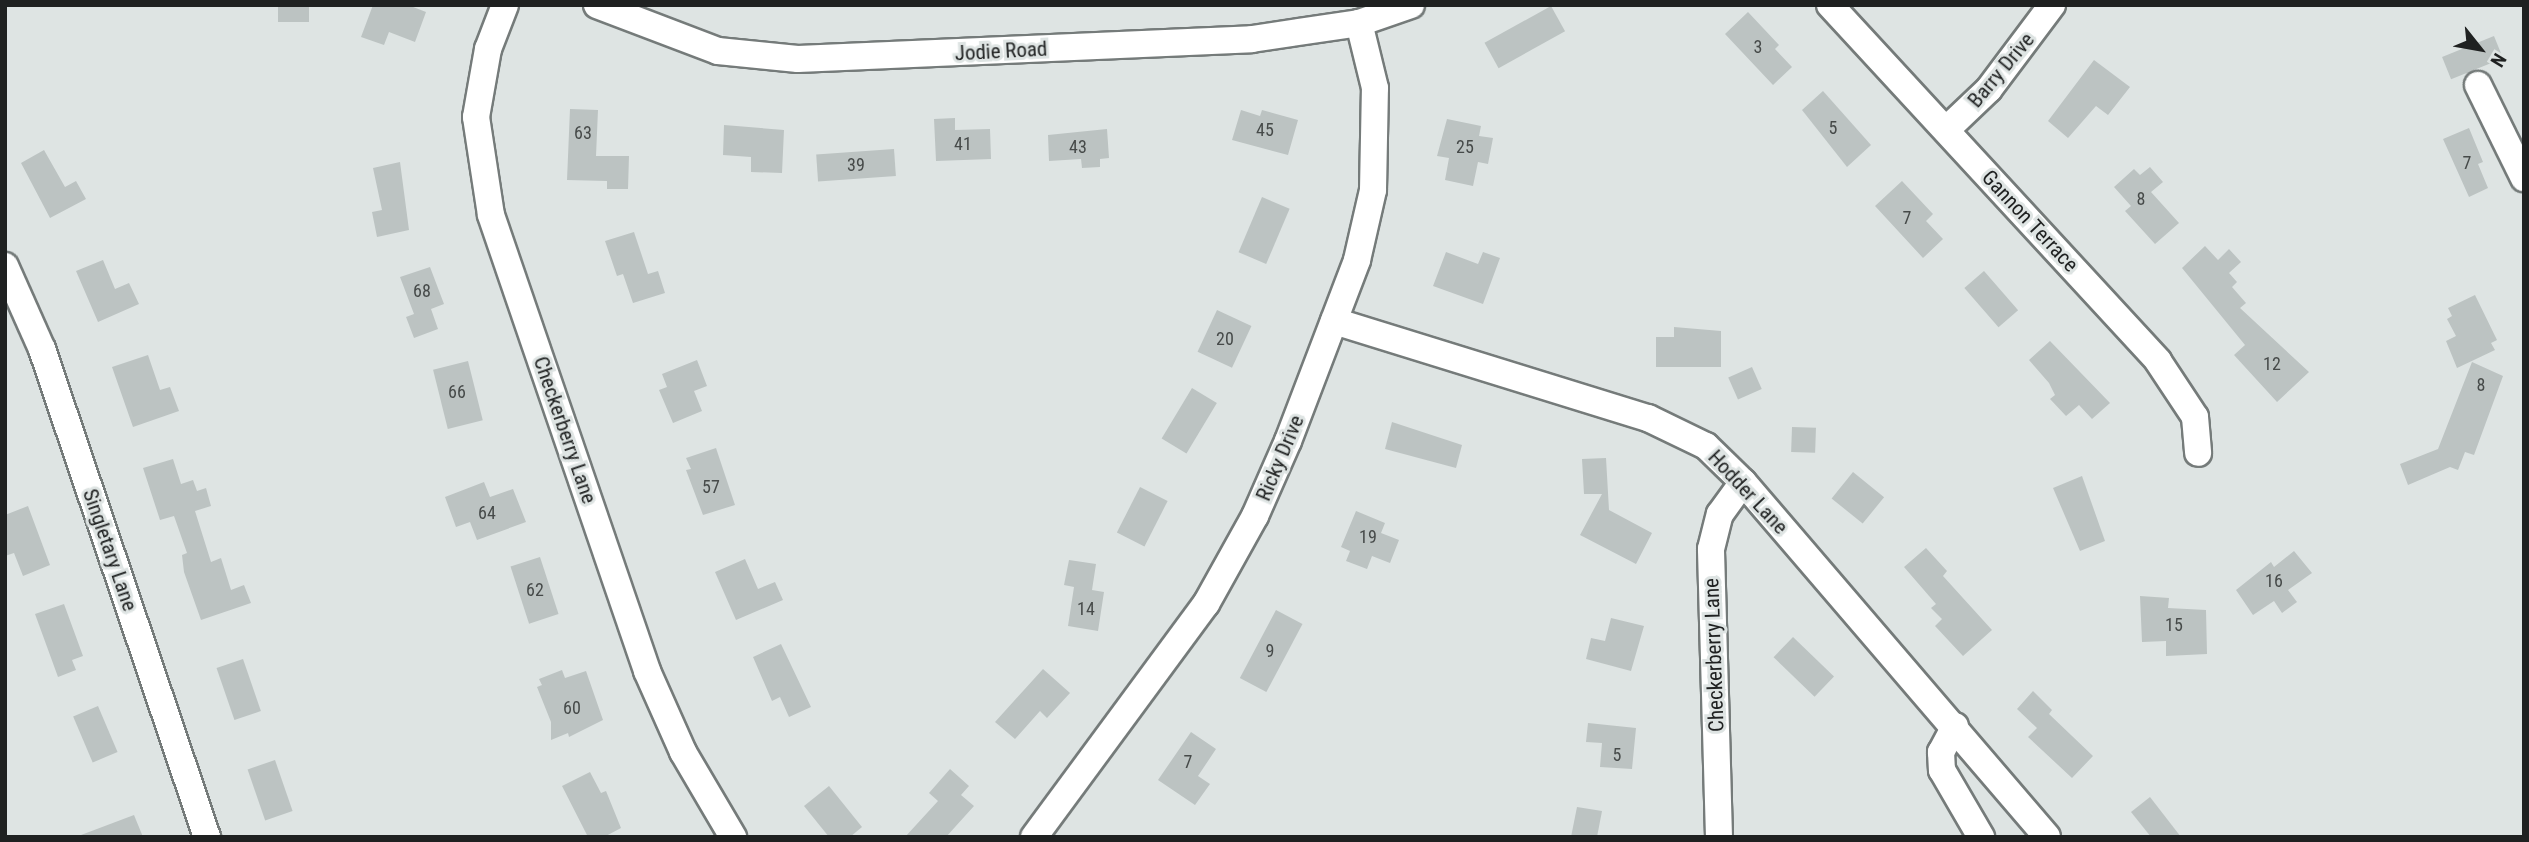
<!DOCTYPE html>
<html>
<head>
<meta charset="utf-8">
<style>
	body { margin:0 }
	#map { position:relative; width:2529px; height:842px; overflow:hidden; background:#dee4e3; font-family:"Roboto Condensed",sans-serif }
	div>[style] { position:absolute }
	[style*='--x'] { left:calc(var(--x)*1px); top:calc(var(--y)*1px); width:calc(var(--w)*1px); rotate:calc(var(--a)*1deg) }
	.building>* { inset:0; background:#bcc3c2; transform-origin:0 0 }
	.roads { filter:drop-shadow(2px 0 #757b7a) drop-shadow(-2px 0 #757b7a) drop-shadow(0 2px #757b7a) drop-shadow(0 -2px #757b7a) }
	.minor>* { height:26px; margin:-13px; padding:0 13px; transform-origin:13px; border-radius:13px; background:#fff }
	span { translate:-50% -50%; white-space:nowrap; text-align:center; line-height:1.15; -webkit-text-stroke:6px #dee4e3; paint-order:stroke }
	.number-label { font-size:18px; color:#464a49 }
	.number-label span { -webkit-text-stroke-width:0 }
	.street-label { font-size:21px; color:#1f2121 }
	.frame { position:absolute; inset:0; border:7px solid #1f2121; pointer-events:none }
	.north { position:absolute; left:2445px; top:14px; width:70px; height:70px; -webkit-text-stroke:5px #dee4e3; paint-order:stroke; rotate:121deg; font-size:19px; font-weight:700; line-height:28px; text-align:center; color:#1f2121 }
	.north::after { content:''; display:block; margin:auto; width:24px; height:32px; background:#1f2121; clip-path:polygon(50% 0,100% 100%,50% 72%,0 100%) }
</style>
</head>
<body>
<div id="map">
	<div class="building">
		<i style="left:278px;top:5px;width:31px;height:17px"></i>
		<i style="clip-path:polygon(373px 5px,408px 5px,426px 12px,415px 42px,389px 32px,384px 45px,361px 37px)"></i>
		<i style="left:1551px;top:6px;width:29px;height:76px;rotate:61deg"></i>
		<i style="clip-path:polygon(1748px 12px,1779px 45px,1775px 49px,1792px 67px,1773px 85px,1725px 34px)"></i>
		<i style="left:2494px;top:36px;width:24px;height:56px;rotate:68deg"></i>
		<i style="clip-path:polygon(2094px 60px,2130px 87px,2108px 115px,2096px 106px,2068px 138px,2048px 121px)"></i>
		<i style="clip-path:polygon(1823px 91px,1871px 145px,1847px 167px,1802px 110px)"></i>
		<i style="clip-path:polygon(570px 109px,598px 110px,596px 156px,629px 156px,628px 189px,607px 189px,607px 181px,567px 180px)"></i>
		<i style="clip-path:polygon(1241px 110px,1260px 116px,1262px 110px,1298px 120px,1288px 155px,1232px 140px)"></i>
		<i style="clip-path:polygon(955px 118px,955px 130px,990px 129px,991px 159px,936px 161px,934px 119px)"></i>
		<i style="clip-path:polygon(1447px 119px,1481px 126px,1479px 136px,1493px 138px,1488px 164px,1478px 162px,1473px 186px,1445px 180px,1449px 158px,1437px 156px)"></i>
		<i style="clip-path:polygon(724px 125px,784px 130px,782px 173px,751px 172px,751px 157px,723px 155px)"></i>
		<i style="clip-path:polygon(2469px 128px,2483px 162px,2478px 164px,2488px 188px,2469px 197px,2443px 139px)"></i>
		<i style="clip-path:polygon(1107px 129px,1109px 158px,1100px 159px,1100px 167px,1082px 168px,1081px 159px,1049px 161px,1048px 135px)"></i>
		<i style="left:894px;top:149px;width:27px;height:78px;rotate:86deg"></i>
		<i style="clip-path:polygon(44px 150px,65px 187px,76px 181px,86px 199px,50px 218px,21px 163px)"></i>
		<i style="clip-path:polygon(400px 162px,409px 230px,377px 237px,372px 212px,382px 210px,373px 168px)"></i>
		<i style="clip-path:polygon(2150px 167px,2163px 182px,2151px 192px,2179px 223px,2155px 244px,2125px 211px,2131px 206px,2114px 187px,2134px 169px,2140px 175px)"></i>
		<i style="clip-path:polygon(1902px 181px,1933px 214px,1926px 221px,1943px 239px,1923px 258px,1875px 206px)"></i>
		<i style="left:1262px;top:197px;width:30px;height:60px;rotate:23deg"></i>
		<i style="clip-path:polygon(634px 232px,648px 274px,658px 271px,665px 293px,633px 303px,623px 274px,617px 276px,605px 241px)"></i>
		<i style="clip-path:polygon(2205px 246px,2218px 260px,2229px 249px,2241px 262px,2229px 273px,2237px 282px,2232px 287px,2246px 303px,2240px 308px,2309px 372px,2277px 402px,2234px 355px,2245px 345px,2182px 268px)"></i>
		<i style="clip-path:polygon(1446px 252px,1478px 264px,1483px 252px,1500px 258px,1483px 304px,1433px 286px)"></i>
		<i style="clip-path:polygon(103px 260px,115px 289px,129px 283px,139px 304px,98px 322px,76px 271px)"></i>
		<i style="clip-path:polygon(430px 267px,444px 304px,431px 309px,438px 329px,414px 338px,406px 317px,414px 314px,400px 277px)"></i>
		<i style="left:1984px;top:271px;width:52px;height:26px;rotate:49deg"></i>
		<i style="clip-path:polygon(2475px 295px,2497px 340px,2491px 343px,2495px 350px,2457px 368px,2446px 341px,2456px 336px,2447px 319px,2452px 316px,2448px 308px)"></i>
		<i style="left:1217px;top:310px;width:38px;height:46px;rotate:25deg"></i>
		<i style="clip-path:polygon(1674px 327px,1721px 331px,1721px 367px,1656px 367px,1656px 337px,1674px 337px)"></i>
		<i style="clip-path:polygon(2050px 341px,2110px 403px,2092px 419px,2079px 405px,2066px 416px,2050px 399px,2055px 395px,2049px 383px,2029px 360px)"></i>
		<i style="clip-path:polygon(148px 355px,160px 390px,170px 387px,179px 411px,133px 427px,112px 367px)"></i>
		<i style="clip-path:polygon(697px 360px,707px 386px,694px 391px,702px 411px,673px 423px,659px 390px,667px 387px,662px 374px)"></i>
		<i style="left:468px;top:361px;width:61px;height:36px;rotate:76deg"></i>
		<i style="clip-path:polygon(2472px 362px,2503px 376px,2474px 455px,2465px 452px,2458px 470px,2450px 467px,2408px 485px,2400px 464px,2438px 449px)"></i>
		<i style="left:1752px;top:367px;width:24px;height:26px;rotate:66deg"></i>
		<i style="left:1192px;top:388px;width:29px;height:59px;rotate:31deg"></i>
		<i style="clip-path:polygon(1392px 422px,1462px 445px,1456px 468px,1385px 449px)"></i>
		<i style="left:1792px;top:427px;width:24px;height:25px;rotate:2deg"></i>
		<i style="clip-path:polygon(716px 448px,735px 505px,703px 515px,686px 470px,691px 469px,686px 458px)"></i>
		<i style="clip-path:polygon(1606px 458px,1609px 510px,1652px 533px,1636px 564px,1580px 535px,1602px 494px,1584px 494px,1582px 459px)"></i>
		<i style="clip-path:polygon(173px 459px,181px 484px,193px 480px,197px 491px,206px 488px,211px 506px,195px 511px,211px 562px,221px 558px,231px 590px,244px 585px,251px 603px,201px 620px,184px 572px,182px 555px,187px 553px,174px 516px,160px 520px,143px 468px)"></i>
		<i style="left:1853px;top:472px;width:40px;height:34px;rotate:39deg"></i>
		<i style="clip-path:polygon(2082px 476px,2105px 541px,2080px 551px,2053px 488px)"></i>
		<i style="clip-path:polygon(484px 482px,490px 497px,513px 489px,526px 522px,477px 540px,470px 522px,456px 527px,445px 497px)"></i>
		<i style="left:1140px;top:487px;width:31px;height:51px;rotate:27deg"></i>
		<i style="clip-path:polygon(28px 506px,50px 565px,23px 576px,14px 553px,5px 556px,5px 515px)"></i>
		<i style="clip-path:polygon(1356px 511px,1385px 523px,1381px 533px,1399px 540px,1390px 563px,1372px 556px,1367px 569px,1346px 561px,1350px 551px,1341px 547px)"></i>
		<i style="clip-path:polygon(1926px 548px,1947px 571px,1943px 576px,1992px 630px,1963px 656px,1935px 626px,1942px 619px,1931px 608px,1936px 604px,1904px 567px)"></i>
		<i style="clip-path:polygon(2294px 551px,2312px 573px,2288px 590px,2297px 602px,2282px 613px,2274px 601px,2253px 615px,2236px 590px,2271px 562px,2274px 567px)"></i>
		<i style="left:540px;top:557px;width:60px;height:31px;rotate:72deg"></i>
		<i style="clip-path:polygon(745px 559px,758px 589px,775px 582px,783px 600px,736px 620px,715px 572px)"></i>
		<i style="clip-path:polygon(1069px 560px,1096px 564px,1092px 590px,1104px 592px,1098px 631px,1068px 626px,1074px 587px,1064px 585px)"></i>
		<i style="clip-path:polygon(2140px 596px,2169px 598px,2168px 608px,2206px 610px,2207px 654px,2166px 656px,2166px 641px,2142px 642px)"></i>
		<i style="clip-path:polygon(64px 604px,83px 656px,72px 660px,76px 670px,58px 677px,35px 614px)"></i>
		<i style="left:1276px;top:610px;width:30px;height:77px;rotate:28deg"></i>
		<i style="clip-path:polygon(1611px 618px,1644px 626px,1631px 671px,1586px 659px,1591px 638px,1605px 641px)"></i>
		<i style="left:1793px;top:637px;width:57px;height:28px;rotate:44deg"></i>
		<i style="clip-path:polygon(781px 644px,811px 707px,789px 717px,780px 697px,772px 701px,753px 657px)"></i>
		<i style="left:243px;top:659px;width:55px;height:28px;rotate:71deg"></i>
		<i style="clip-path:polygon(1043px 669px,1070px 693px,1047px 718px,1040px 711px,1015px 739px,995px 722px)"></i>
		<i style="clip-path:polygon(562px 670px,565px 678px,586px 671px,603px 720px,569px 737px,568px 733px,551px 740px,551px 722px,537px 687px,542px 685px,539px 679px)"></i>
		<i style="clip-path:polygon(2033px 691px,2052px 710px,2049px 714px,2093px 756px,2072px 778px,2028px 737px,2037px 728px,2017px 709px)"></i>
		<i style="left:98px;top:706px;width:50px;height:27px;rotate:67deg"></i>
		<i style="clip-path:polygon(1588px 723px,1636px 728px,1632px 769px,1600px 767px,1602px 743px,1586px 742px)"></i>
		<i style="clip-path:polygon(1191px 732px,1216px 749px,1198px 776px,1210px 784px,1195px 805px,1158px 780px)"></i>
		<i style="left:275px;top:760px;width:54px;height:29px;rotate:71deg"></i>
		<i style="clip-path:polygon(950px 769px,969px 786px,961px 795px,974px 806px,946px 837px,905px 837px,938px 801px,929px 793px)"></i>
		<i style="clip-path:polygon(590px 772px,601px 793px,606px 791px,621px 828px,604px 837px,588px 837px,562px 786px)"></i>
		<i style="clip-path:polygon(829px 786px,862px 827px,850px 837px,829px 837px,804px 806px)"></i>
		<i style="clip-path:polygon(2150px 797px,2181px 837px,2151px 837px,2131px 812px)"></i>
		<i style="clip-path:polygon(1577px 807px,1602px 811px,1597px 837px,1571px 837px)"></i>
		<i style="clip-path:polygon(134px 815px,143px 837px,81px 837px,81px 835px)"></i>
	</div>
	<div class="roads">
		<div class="minor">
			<i style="--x:505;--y:5;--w:47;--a:111.1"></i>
			<i style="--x:488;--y:49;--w:69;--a:100"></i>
			<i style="--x:476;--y:117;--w:99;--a:81.3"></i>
			<i style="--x:491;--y:215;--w:482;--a:71.1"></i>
			<i style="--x:647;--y:671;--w:89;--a:66"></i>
			<i style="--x:683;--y:752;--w:99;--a:59.5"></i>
			<i style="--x:597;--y:5;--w:129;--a:20.8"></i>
			<i style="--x:718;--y:51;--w:80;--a:5.7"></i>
			<i style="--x:798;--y:59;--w:454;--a:-2.5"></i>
			<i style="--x:1252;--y:39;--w:108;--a:-8.5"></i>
			<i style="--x:1359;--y:23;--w:55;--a:-19.1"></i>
			<i style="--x:1830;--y:5;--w:484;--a:47.3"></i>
			<i style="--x:2158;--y:361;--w:67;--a:56.5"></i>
			<i style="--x:2195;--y:417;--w:36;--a:85"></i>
			<i style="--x:2478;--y:85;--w:104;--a:63.7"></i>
			<i style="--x:1946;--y:130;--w:59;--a:-43.6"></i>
			<i style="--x:1989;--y:89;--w:105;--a:-53.1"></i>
			<i style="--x:5;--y:266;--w:91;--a:66"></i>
			<i style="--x:42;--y:349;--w:515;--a:71.32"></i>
			<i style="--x:1334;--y:321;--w:329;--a:17.2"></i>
			<i style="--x:1648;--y:418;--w:64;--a:25.8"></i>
			<i style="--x:1706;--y:446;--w:52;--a:44.2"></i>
			<i style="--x:1743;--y:482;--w:467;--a:49.4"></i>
			<i style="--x:1955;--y:726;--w:30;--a:118"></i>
			<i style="--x:1941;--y:752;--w:18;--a:87"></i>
			<i style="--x:1942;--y:770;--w:78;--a:59.8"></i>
			<i style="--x:1034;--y:837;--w:290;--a:-53.6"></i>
			<i style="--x:1206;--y:604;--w:101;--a:-60.9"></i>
			<i style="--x:1255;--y:516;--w:82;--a:-66.3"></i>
			<i style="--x:1288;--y:441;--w:194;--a:-69.1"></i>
			<i style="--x:1357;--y:260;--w:72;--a:-77.1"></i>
			<i style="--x:1373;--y:190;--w:102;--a:-88.9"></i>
			<i style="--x:1375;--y:88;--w:67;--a:-103.8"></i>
			<i style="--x:1719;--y:837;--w:288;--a:-91.6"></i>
			<i style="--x:1711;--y:549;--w:36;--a:-76"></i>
			<i style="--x:1720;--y:514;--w:39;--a:-54"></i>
		</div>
	</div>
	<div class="number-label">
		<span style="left:1758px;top:47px">3</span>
		<span style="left:1833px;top:128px">5</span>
		<span style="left:1265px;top:130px">45</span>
		<span style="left:583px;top:133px">63</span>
		<span style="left:963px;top:144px">41</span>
		<span style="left:1078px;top:147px">43</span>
		<span style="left:1465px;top:147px">25</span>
		<span style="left:2467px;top:163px">7</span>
		<span style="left:856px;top:165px">39</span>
		<span style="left:2141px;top:199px">8</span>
		<span style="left:1907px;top:218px">7</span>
		<span style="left:422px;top:291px">68</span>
		<span style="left:1225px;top:339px">20</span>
		<span style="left:2272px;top:364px">12</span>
		<span style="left:2481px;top:385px">8</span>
		<span style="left:457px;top:392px">66</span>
		<span style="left:711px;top:487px">57</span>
		<span style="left:487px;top:513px">64</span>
		<span style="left:1368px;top:537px">19</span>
		<span style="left:2274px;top:581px">16</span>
		<span style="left:535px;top:590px">62</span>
		<span style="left:1086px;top:609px">14</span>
		<span style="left:2174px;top:625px">15</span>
		<span style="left:1270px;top:651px">9</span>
		<span style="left:572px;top:708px">60</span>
		<span style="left:1617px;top:755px">5</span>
		<span style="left:1188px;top:762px">7</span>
	</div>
	<div class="street-label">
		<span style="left:1001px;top:51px;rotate:-3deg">Jodie Road</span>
		<span style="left:2001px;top:70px;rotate:-50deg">Barry Drive</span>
		<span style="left:2030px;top:221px;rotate:47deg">Gannon Terrace</span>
		<span style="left:565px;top:430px;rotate:71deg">Checkerberry Lane</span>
		<span style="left:1280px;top:458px;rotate:-67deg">Ricky Drive</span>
		<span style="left:1748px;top:492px;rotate:47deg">Hodder Lane</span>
		<span style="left:110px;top:550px;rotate:71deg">Singletary Lane</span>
		<span style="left:1714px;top:655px;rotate:-92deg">Checkerberry Lane</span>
	</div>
	<div class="frame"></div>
	<div class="north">N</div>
</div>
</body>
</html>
